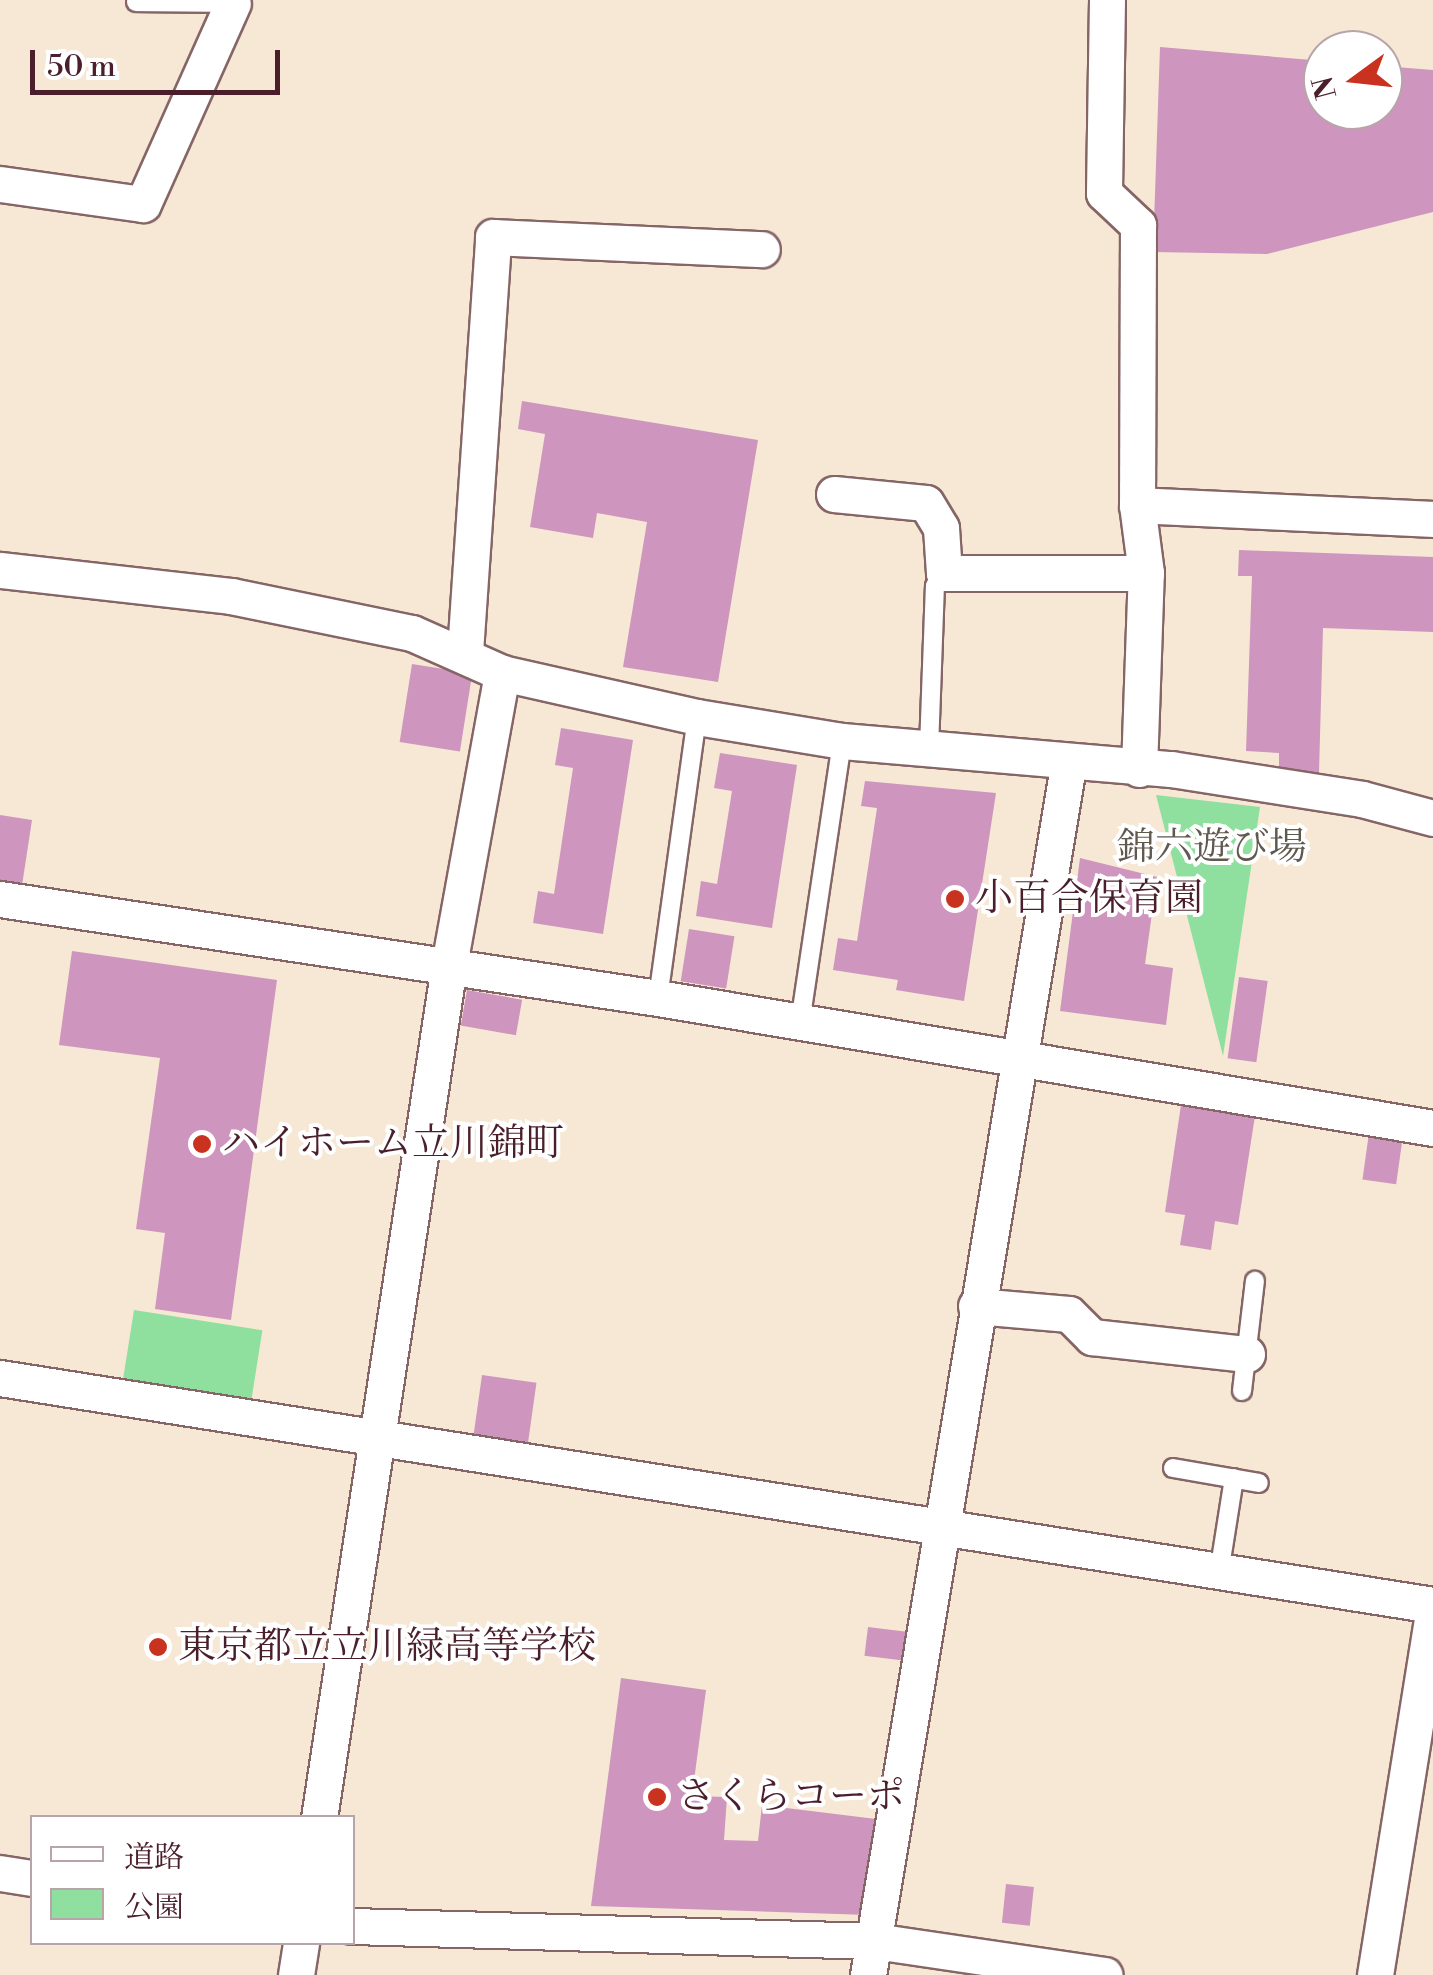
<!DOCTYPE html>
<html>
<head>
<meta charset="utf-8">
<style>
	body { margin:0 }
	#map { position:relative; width:1433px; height:1975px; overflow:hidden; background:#f6e8d4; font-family:"Libre Bodoni","Noto Serif JP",serif }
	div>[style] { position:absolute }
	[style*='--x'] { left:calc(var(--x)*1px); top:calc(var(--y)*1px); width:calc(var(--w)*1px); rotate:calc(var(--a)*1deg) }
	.green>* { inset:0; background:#8fdf9e; transform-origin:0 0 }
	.building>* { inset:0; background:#ce95bf; transform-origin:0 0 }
	.roads { filter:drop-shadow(2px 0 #866566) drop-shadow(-2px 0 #866566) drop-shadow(0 2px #866566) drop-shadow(0 -2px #866566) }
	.service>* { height:18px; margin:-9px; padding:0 9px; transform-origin:9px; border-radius:9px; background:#fff }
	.minor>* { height:35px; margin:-17.5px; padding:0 17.5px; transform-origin:17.5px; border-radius:17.5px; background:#fff }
	.dots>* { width:28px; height:28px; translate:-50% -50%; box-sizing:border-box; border:5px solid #fff; border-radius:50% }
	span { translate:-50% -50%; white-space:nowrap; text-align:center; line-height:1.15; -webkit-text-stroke:8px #fff; paint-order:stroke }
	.park-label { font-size:38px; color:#5f594e }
	.poi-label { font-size:38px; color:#4a1f2b }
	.left { translate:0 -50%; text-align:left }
	.legend { position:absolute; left:30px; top:1815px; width:325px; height:130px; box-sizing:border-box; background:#fff; border:2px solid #b7a5aa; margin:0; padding:12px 18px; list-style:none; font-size:30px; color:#4a1f2b }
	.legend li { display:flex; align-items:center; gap:20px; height:50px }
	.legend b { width:50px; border:2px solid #b7a5aa }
	.north { position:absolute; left:1303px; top:30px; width:100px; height:100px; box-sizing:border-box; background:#fff; border:2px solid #b7a5aa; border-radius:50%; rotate:255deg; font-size:28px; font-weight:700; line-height:40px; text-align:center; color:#4a1f2b }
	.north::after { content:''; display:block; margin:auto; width:35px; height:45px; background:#c8321e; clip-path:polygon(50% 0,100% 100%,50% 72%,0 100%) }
	.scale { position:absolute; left:30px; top:50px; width:250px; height:45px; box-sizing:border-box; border:5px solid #4a1f2b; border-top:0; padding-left:12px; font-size:30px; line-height:35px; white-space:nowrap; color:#4a1f2b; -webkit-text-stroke:8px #fff; paint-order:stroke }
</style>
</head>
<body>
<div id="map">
	<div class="green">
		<i style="clip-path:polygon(1156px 795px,1260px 807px,1223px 1056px)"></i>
		<i style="left:134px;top:1310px;width:130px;height:75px;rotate:9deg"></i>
	</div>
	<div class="building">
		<i style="clip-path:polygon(1160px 47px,1323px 61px,1323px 110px,1383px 110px,1383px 66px,1433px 70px,1433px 212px,1267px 254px,1153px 252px)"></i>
		<i style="clip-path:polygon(522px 401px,758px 440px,718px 682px,623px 667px,647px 522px,597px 513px,593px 538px,530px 527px,545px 434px,518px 429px)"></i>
		<i style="clip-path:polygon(1239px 550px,1433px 557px,1433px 632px,1323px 628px,1319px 773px,1279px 771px,1279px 753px,1246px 751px,1252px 576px,1238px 576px)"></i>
		<i style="left:412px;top:664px;width:61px;height:79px;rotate:9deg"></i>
		<i style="clip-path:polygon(561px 728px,633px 740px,603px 934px,533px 923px,538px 891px,554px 894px,573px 768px,555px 765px)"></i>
		<i style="clip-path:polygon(720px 753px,797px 765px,772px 928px,696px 916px,701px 881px,717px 884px,732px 791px,714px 788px)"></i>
		<i style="clip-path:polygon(865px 781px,996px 793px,964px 1001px,896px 990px,898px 980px,833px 970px,838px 938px,857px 941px,877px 808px,861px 806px)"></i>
		<i style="clip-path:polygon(0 815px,32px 820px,21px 892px,0 889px)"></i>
		<i style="clip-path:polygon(1080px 858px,1157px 877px,1145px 964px,1173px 968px,1166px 1025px,1060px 1011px)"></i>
		<i style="left:689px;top:929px;width:46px;height:53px;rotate:9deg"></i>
		<i style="clip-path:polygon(72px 951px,277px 980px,231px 1320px,155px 1309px,165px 1233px,136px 1229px,160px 1058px,59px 1045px)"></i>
		<i style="left:1239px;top:977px;width:29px;height:82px;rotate:8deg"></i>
		<i style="left:467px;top:990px;width:56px;height:36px;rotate:10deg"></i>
		<i style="clip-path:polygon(1181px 1105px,1255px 1116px,1238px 1225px,1215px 1221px,1211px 1250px,1180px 1245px,1185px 1215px,1165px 1212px)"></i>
		<i style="left:1369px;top:1133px;width:34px;height:47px;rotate:8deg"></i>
		<i style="left:482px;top:1375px;width:55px;height:64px;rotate:8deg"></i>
		<i style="left:868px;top:1627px;width:43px;height:29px;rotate:7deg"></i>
		<i style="clip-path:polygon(621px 1678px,706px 1690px,692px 1796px,727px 1797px,724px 1840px,758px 1841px,762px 1805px,876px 1819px,868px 1915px,591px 1906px)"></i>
		<i style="left:1006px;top:1884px;width:28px;height:39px;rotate:6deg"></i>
	</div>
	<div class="roads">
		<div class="service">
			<i style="--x:136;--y:2;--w:97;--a:0.6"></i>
			<i style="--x:929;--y:748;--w:162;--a:-87.9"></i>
			<i style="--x:935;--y:586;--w:16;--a:-55"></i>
			<i style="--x:658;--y:998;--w:284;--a:-82.1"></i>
			<i style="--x:800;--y:1023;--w:285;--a:-81.5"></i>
			<i style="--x:1242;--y:1391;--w:111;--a:-83.3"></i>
			<i style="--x:1173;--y:1468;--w:87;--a:9.9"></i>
			<i style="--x:1219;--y:1573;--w:96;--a:-81"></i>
		</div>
		<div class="minor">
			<i style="--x:1107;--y:0;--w:193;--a:90.9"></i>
			<i style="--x:1104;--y:193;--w:47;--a:43.3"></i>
			<i style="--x:1138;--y:225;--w:280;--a:90.2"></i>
			<i style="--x:0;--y:184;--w:144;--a:8"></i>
			<i style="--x:143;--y:204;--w:220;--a:-65.9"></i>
			<i style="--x:834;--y:494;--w:92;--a:5.6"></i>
			<i style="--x:926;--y:503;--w:29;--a:59"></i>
			<i style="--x:941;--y:528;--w:45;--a:86.2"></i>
			<i style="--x:944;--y:573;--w:202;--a:0"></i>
			<i style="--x:0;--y:570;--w:232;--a:6.4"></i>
			<i style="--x:231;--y:596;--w:185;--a:11.6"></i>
			<i style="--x:412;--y:633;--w:98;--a:24"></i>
			<i style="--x:502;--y:673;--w:200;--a:12.7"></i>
			<i style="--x:697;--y:717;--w:147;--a:9.4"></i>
			<i style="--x:842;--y:741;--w:330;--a:4.9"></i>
			<i style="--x:1171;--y:769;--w:193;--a:8.9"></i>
			<i style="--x:1362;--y:799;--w:73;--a:15"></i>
			<i style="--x:465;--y:652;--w:416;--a:-86.1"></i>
			<i style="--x:493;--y:237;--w:269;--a:2.6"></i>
			<i style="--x:1139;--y:769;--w:196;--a:-88"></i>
			<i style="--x:1146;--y:573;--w:69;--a:-97.5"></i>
			<i style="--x:1137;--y:505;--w:296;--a:2.7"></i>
			<i style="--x:0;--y:899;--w:665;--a:8.56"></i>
			<i style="--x:658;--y:998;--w:786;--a:9.52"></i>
			<i style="--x:976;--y:1306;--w:93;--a:4.9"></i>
			<i style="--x:1069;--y:1314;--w:33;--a:45"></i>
			<i style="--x:1092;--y:1337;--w:156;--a:6.3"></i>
			<i style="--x:0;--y:1378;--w:1451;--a:9"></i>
			<i style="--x:319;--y:1818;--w:863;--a:-81.33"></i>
			<i style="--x:449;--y:965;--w:297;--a:-79.7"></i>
			<i style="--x:0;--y:1873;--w:32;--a:9"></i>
			<i style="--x:352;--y:1926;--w:523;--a:1.64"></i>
			<i style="--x:875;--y:1941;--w:232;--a:8.4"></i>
			<i style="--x:296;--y:1975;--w:33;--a:-81"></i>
			<i style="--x:868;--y:1975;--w:1226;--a:-80.61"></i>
			<i style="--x:1375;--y:1975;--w:366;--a:-80.9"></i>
		</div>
	</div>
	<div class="dots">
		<i style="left:955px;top:899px;background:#c8321e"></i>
		<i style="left:202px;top:1144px;background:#c8321e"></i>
		<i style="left:158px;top:1647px;background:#c8321e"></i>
		<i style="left:657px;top:1797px;background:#c8321e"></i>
	</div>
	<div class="park-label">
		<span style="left:1212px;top:848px">錦六遊び場</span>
	</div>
	<div class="poi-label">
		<span class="left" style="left:975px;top:899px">小百合保育園</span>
		<span class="left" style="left:222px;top:1144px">ハイホーム立川錦町</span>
		<span class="left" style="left:178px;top:1647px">東京都立立川緑高等学校</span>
		<span class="left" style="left:677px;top:1797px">さくらコーポ</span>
	</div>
	<ul class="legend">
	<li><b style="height:12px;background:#fff"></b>道路</li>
	<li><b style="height:28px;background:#8fdf9e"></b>公園</li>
	</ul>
	<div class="north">N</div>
	<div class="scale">50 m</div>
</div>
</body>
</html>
